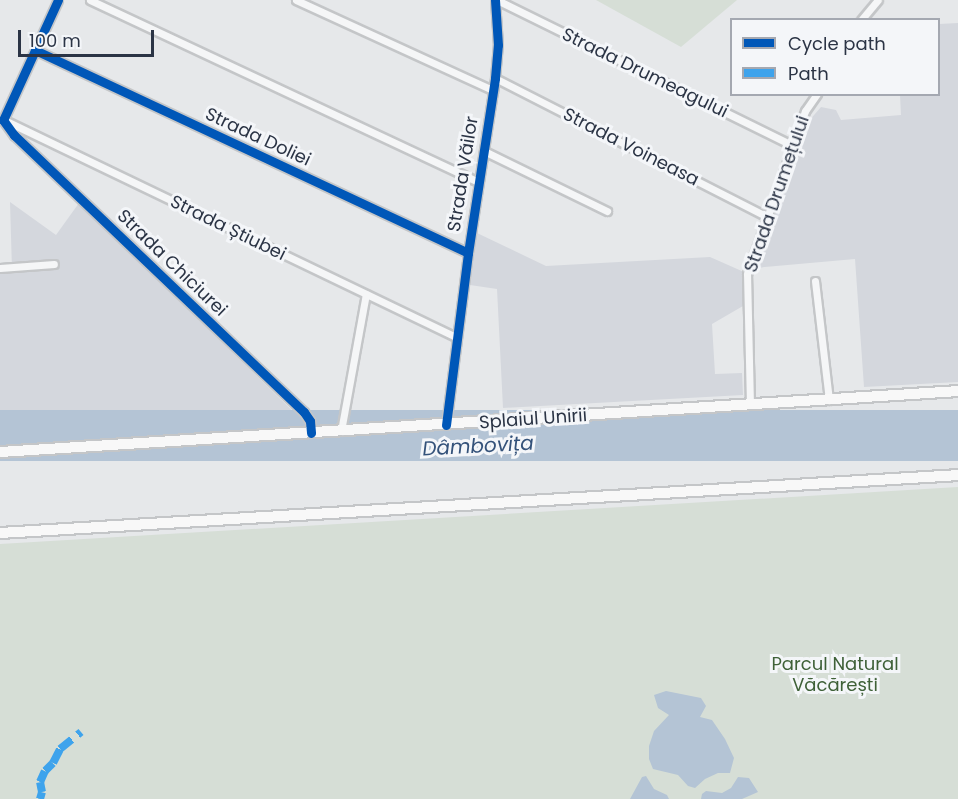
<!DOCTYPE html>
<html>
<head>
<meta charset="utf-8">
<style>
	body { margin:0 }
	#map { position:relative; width:958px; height:799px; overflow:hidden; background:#e6e8ea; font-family:Poppins,sans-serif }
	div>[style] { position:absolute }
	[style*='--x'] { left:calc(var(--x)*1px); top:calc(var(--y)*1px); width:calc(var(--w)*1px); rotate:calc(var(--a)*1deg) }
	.built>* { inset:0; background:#d4d7dd }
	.green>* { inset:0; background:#d6ded6 }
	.water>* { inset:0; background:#b4c4d5; transform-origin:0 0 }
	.roads { filter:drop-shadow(2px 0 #c4c6c8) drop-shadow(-2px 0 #c4c6c8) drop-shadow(0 2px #c4c6c8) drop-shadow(0 -2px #c4c6c8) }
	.minor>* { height:7px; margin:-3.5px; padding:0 3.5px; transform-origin:3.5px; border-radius:3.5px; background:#f5f6f7 }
	.secondary>* { height:10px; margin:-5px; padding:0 5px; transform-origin:5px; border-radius:5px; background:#f8f8f8 }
	.quiet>* { height:8px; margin-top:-4px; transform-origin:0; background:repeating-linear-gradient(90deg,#3ea3ec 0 15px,transparent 0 23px) }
	.cycleway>* { height:9px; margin:-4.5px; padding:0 4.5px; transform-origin:4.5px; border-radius:4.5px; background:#0057b8 }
	span { translate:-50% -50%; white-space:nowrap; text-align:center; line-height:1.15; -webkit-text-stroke:6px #f4f6f9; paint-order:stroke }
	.street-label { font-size:18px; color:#2b3445 }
	.park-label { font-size:18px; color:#3f6138 }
	.water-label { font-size:20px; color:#34527a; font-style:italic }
	.legend { position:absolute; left:730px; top:18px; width:210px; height:78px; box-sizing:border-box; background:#f4f6f9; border:2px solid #a4a8b1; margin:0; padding:8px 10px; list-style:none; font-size:18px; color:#2b3445 }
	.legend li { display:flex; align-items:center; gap:12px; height:30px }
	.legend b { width:30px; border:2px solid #a4a8b1 }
	.scale { position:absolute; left:18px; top:30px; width:136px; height:27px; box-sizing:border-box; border:3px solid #2b3445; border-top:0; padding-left:8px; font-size:18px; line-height:21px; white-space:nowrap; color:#2b3445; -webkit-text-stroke:4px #f4f6f9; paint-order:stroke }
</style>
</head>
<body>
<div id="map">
	<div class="built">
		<i style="clip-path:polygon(958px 23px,958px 382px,864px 387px,855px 259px,755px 268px,808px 122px,821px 107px,836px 110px,841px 120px,901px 115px,900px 95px,938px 94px,939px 24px)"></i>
		<i style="clip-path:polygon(10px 202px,56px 235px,79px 203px,303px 421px,0 439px,0 271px,12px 270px)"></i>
		<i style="clip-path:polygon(477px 233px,546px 266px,710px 257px,744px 272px,743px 306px,712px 324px,715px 374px,742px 373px,743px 395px,503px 408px,497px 289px,470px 285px)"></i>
	</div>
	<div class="green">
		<i style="clip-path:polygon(596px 0,737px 0,681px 47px)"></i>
		<i style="clip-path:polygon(958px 487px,958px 799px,0 799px,0 544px)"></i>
	</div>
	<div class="water">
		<i style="left:958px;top:410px;width:51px;height:960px;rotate:90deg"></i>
		<i style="clip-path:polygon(666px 691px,701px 698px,706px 706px,700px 717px,712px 720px,725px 739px,734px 758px,730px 773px,718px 773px,705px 779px,695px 788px,688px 786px,678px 775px,653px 769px,649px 759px,649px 746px,654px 731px,669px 715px,658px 708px,654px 695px)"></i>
		<i style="clip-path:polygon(646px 776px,654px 789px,667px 795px,669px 799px,630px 799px,642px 777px)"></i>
		<i style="clip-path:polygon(738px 777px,749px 778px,758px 792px,742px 799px,701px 799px,702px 794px,706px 791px,722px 793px,731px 788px)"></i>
	</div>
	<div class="roads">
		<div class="minor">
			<i style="--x:58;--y:0;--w:132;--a:114.6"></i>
			<i style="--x:3;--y:120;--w:19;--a:54"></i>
			<i style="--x:14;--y:135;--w:401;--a:43.7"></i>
			<i style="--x:304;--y:412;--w:11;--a:56"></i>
			<i style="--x:310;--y:421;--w:12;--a:85"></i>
			<i style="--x:90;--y:0;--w:429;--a:25.1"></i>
			<i style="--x:296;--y:0;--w:217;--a:24.6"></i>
			<i style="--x:497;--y:0;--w:329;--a:26.2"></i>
			<i style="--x:861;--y:20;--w:26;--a:-50"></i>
			<i style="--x:35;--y:50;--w:478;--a:25.1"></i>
			<i style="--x:495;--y:78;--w:304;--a:27"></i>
			<i style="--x:4;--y:120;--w:501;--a:25.65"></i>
			<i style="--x:484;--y:151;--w:137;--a:26"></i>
			<i style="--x:0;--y:268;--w:54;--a:-4.2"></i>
			<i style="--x:815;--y:281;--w:120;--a:83.3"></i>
			<i style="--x:750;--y:405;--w:131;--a:-91.3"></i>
			<i style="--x:747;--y:274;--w:173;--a:-70.4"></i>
			<i style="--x:805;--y:111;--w:21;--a:-55"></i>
			<i style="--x:446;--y:425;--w:173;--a:-82.7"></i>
			<i style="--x:468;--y:253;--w:177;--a:-81.2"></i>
			<i style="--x:495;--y:78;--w:33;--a:-85"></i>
			<i style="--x:498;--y:45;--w:45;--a:-93.8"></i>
			<i style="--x:341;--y:431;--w:139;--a:-79.7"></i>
		</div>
		<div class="secondary">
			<i style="--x:0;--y:452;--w:960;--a:-3.64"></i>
			<i style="--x:0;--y:533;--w:960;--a:-3.46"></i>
		</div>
	</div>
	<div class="quiet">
		<i style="--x:40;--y:799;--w:7;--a:-74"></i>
		<i style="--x:42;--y:792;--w:10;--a:-101"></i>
		<i style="--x:40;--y:782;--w:12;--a:-66"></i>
		<i style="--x:45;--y:771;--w:11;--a:-45"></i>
		<i style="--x:53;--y:763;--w:16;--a:-63"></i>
		<i style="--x:60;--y:749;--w:27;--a:-39"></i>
	</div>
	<div class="cycleway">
		<i style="--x:58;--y:0;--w:132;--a:114.6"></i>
		<i style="--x:3;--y:120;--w:19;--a:54"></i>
		<i style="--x:14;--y:135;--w:401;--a:43.7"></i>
		<i style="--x:304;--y:412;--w:11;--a:56"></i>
		<i style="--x:310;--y:421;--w:12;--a:85"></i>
		<i style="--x:35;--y:50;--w:478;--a:25.1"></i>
		<i style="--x:446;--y:425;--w:173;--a:-82.7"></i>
		<i style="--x:468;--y:253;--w:177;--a:-81.2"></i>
		<i style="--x:495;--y:78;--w:33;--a:-85"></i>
		<i style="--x:498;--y:45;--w:45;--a:-93.8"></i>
	</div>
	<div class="street-label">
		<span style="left:645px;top:73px;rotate:26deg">Strada Drumeagului</span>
		<span style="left:258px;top:137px;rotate:25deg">Strada Doliei</span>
		<span style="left:631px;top:147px;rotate:27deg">Strada Voineasa</span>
		<span style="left:463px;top:174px;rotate:-81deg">Strada Văilor</span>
		<span style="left:777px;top:194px;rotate:-71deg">Strada Drumețului</span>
		<span style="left:228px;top:228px;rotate:26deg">Strada Știubei</span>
		<span style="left:172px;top:263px;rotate:44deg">Strada Chiciurei</span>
		<span style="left:533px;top:419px;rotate:-4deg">Splaiul Unirii</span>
	</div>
	<div class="park-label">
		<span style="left:835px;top:675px">Parcul Natural<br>Văcărești</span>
	</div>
	<div class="water-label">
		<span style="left:478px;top:446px;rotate:-3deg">Dâmbovița</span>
	</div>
	<ul class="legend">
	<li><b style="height:8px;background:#0057b8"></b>Cycle path</li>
	<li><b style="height:8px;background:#3ea3ec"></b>Path</li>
	</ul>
	<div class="scale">100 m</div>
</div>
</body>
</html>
